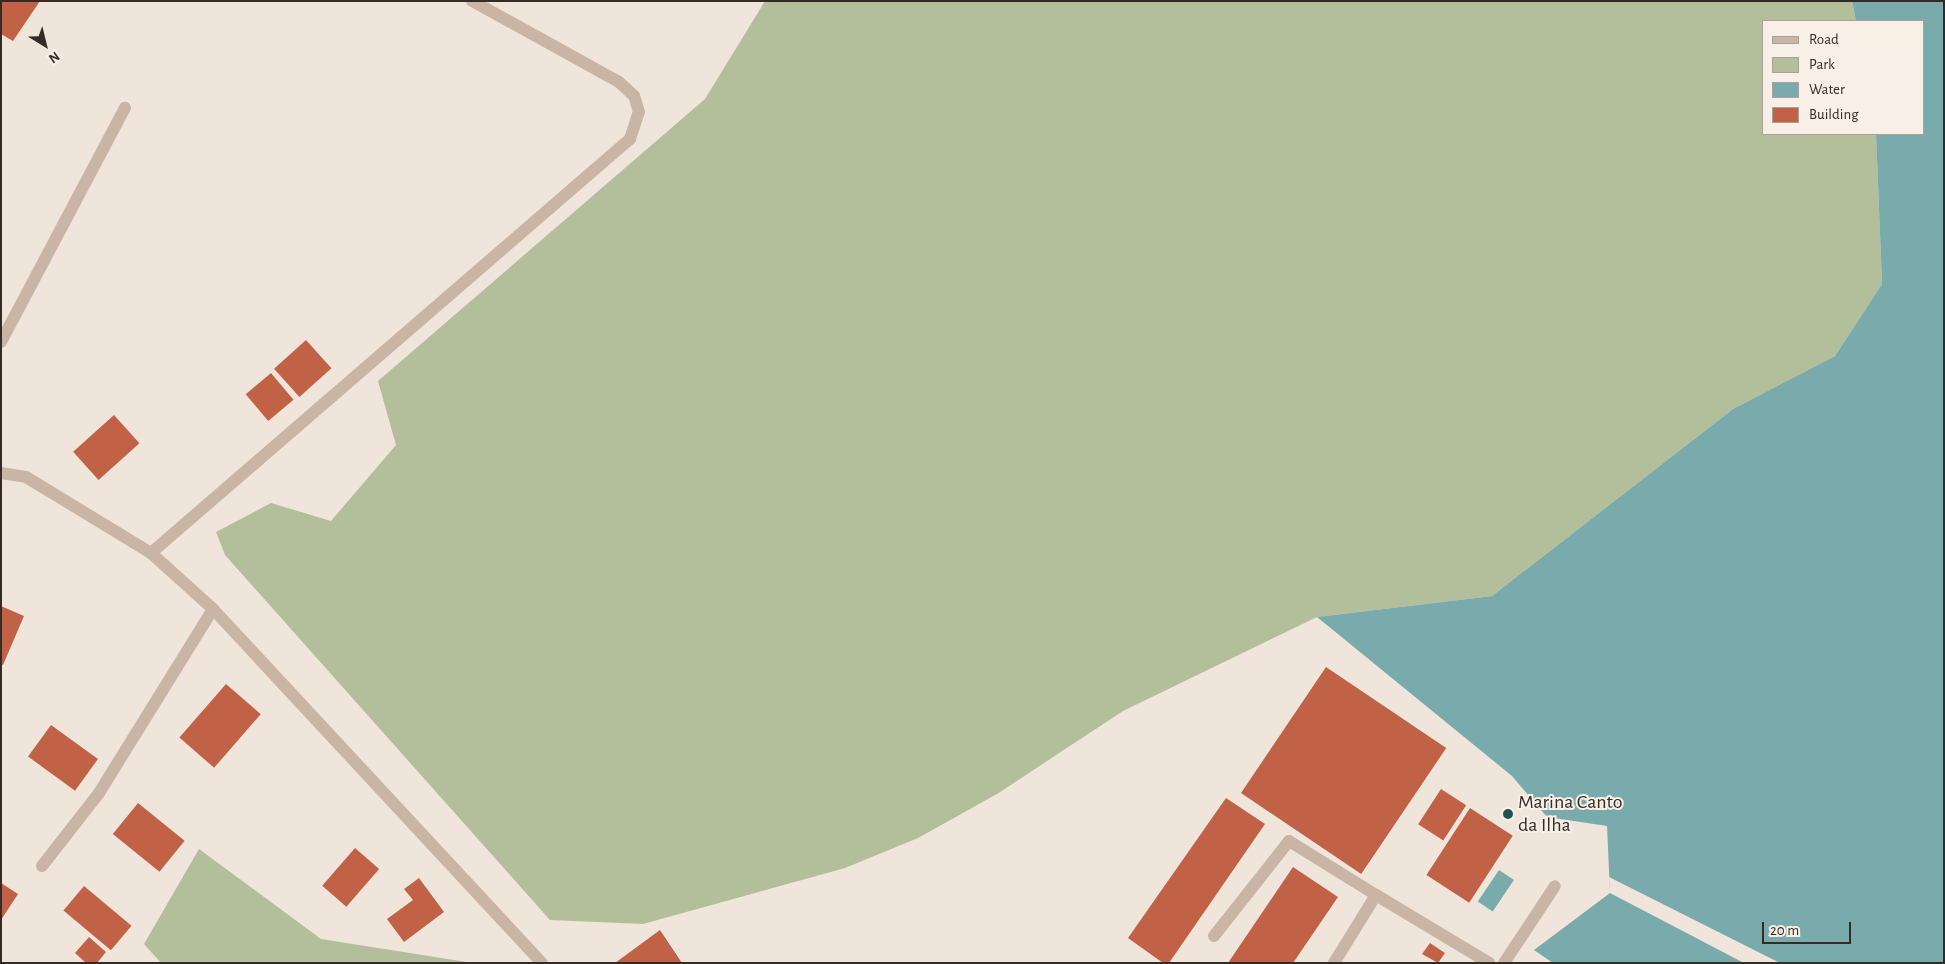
<!DOCTYPE html>
<html>
<head>
<meta charset="utf-8">
<style>
	body { margin:0 }
	#map { position:relative; width:1945px; height:964px; overflow:hidden; background:#f0e5da; font-family:"Alegreya Sans",sans-serif }
	div>[style] { position:absolute }
	[style*='--x'] { left:calc(var(--x)*1px); top:calc(var(--y)*1px); width:calc(var(--w)*1px); rotate:calc(var(--a)*1deg) }
	.green>* { inset:0; background:#b3be9a }
	.water>* { inset:0; background:#7aabac; transform-origin:0 0 }
	.pier>* { inset:0; background:#f0e5da }
	.building>* { inset:0; background:#c16247; transform-origin:0 0 }
	.minor>* { height:12px; margin:-6px; padding:0 6px; transform-origin:6px; border-radius:6px; background:#c8b5a6 }
	.dots>* { width:14px; height:14px; translate:-50% -50%; box-sizing:border-box; border:2px solid #f8efe6; border-radius:50% }
	span { translate:-50% -50%; white-space:nowrap; text-align:center; line-height:1.15; -webkit-text-stroke:4px #f8efe6; paint-order:stroke }
	.poi-label { font-size:20px; color:#342b27 }
	.left { translate:0 -50%; text-align:left }
	.frame { position:absolute; inset:0; border:2px solid #342b27; pointer-events:none }
	.legend { position:absolute; left:1762px; top:20px; width:162px; height:115px; box-sizing:border-box; background:#f8efe6; border:1px solid #aaa19a; margin:0; padding:6px 9px; list-style:none; font-size:15px; color:#342b27 }
	.legend li { display:flex; align-items:center; gap:10px; height:25px }
	.legend b { width:25px; border:1px solid #aaa19a }
	.north { position:absolute; left:20px; top:20px; width:50px; height:50px; -webkit-text-stroke:4px #f8efe6; paint-order:stroke; rotate:144deg; font-size:14px; font-weight:700; line-height:20px; text-align:center; color:#342b27 }
	.north::after { content:''; display:block; margin:auto; width:18px; height:22px; background:#342b27; clip-path:polygon(50% 0,100% 100%,50% 72%,0 100%) }
	.scale { position:absolute; left:1762px; top:922px; width:89px; height:22px; box-sizing:border-box; border:2px solid #342b27; border-top:0; padding-left:6px; font-size:15px; line-height:18px; white-space:nowrap; color:#342b27; -webkit-text-stroke:4px #f8efe6; paint-order:stroke }
</style>
</head>
<body>
<div id="map">
	<div class="green">
		<i style="clip-path:polygon(765px 1px,1852px 1px,1856px 21px,1764px 21px,1764px 134px,1876px 134px,1882px 284px,1835px 356px,1733px 409px,1492px 596px,1317px 617px,1123px 711px,997px 794px,918px 838px,845px 868px,643px 924px,550px 920px,225px 555px,216px 532px,271px 503px,331px 521px,396px 445px,378px 381px,705px 99px)"></i>
		<i style="clip-path:polygon(199px 849px,321px 939px,473px 963px,161px 963px,144px 944px)"></i>
	</div>
	<div class="water">
		<i style="clip-path:polygon(1852px 1px,1944px 1px,1944px 963px,1553px 963px,1534px 950px,1610px 893px,1607px 826px,1547px 817px,1512px 776px,1317px 617px,1492px 596px,1733px 409px,1835px 356px,1882px 284px,1876px 134px,1924px 134px,1924px 21px,1856px 21px)"></i>
		<i style="left:1499px;top:870px;width:18px;height:38px;rotate:34deg"></i>
	</div>
	<div class="pier">
		<i style="clip-path:polygon(1609px 877px,1780px 963px,1744px 963px,1610px 893px)"></i>
	</div>
	<div class="building">
		<i style="clip-path:polygon(1px 1px,40px 1px,13px 41px,1px 34px)"></i>
		<i style="left:306px;top:340px;width:38px;height:43px;rotate:48deg"></i>
		<i style="left:271px;top:373px;width:35px;height:33px;rotate:50deg"></i>
		<i style="left:114px;top:415px;width:38px;height:55px;rotate:48deg"></i>
		<i style="clip-path:polygon(1px 606px,24px 616px,3px 665px,1px 664px)"></i>
		<i style="left:1326px;top:667px;width:145px;height:152px;rotate:34deg"></i>
		<i style="left:226px;top:684px;width:46px;height:71px;rotate:41deg"></i>
		<i style="left:51px;top:725px;width:58px;height:39px;rotate:36deg"></i>
		<i style="left:1441px;top:789px;width:30px;height:42px;rotate:33deg"></i>
		<i style="clip-path:polygon(1226px 798px,1265px 824px,1169px 963px,1163px 963px,1128px 938px)"></i>
		<i style="left:138px;top:803px;width:60px;height:40px;rotate:39deg"></i>
		<i style="left:1470px;top:808px;width:51px;height:80px;rotate:33deg"></i>
		<i style="left:355px;top:848px;width:32px;height:50px;rotate:41deg"></i>
		<i style="clip-path:polygon(1293px 867px,1338px 897px,1293px 963px,1228px 963px)"></i>
		<i style="clip-path:polygon(419px 878px,444px 912px,404px 942px,387px 919px,413px 900px,404px 889px)"></i>
		<i style="clip-path:polygon(1px 883px,18px 894px,1px 920px)"></i>
		<i style="left:84px;top:886px;width:62px;height:32px;rotate:40deg"></i>
		<i style="clip-path:polygon(660px 930px,682px 963px,615px 963px)"></i>
		<i style="clip-path:polygon(89px 937px,106px 952px,97px 963px,86px 963px,75px 953px)"></i>
		<i style="clip-path:polygon(1430px 943px,1445px 953px,1438px 963px,1422px 954px)"></i>
	</div>
	<div class="minor">
		<i style="--x:1;--y:342;--w:265;--a:-62.1"></i>
		<i style="--x:1;--y:473;--w:25;--a:9"></i>
		<i style="--x:26;--y:477;--w:146;--a:31.3"></i>
		<i style="--x:151;--y:553;--w:84;--a:42.1"></i>
		<i style="--x:213;--y:609;--w:483;--a:47.1"></i>
		<i style="--x:151;--y:553;--w:633;--a:-40.84"></i>
		<i style="--x:630;--y:139;--w:28;--a:-72"></i>
		<i style="--x:639;--y:112;--w:17;--a:-107"></i>
		<i style="--x:634;--y:96;--w:21;--a:-137"></i>
		<i style="--x:619;--y:82;--w:168;--a:-151.1"></i>
		<i style="--x:42;--y:866;--w:93;--a:-52"></i>
		<i style="--x:99;--y:793;--w:216;--a:-58.2"></i>
		<i style="--x:1214;--y:936;--w:121;--a:-51.7"></i>
		<i style="--x:1289;--y:841;--w:102;--a:31.8"></i>
		<i style="--x:1334;--y:963;--w:80;--a:-58.3"></i>
		<i style="--x:1376;--y:895;--w:132;--a:31"></i>
		<i style="--x:1504;--y:963;--w:92;--a:-56.5"></i>
	</div>
	<div class="dots">
		<i style="left:1508px;top:814px;background:#1e5154"></i>
	</div>
	<div class="poi-label">
		<span class="left" style="left:1518px;top:814px">Marina Canto<br>da Ilha</span>
	</div>
	<div class="frame"></div>
	<ul class="legend">
	<li><b style="height:6px;background:#c8b5a6"></b>Road</li>
	<li><b style="height:14px;background:#b3be9a"></b>Park</li>
	<li><b style="height:14px;background:#7aabac"></b>Water</li>
	<li><b style="height:14px;background:#c16247"></b>Building</li>
	</ul>
	<div class="north">N</div>
	<div class="scale">20 m</div>
</div>
</body>
</html>
